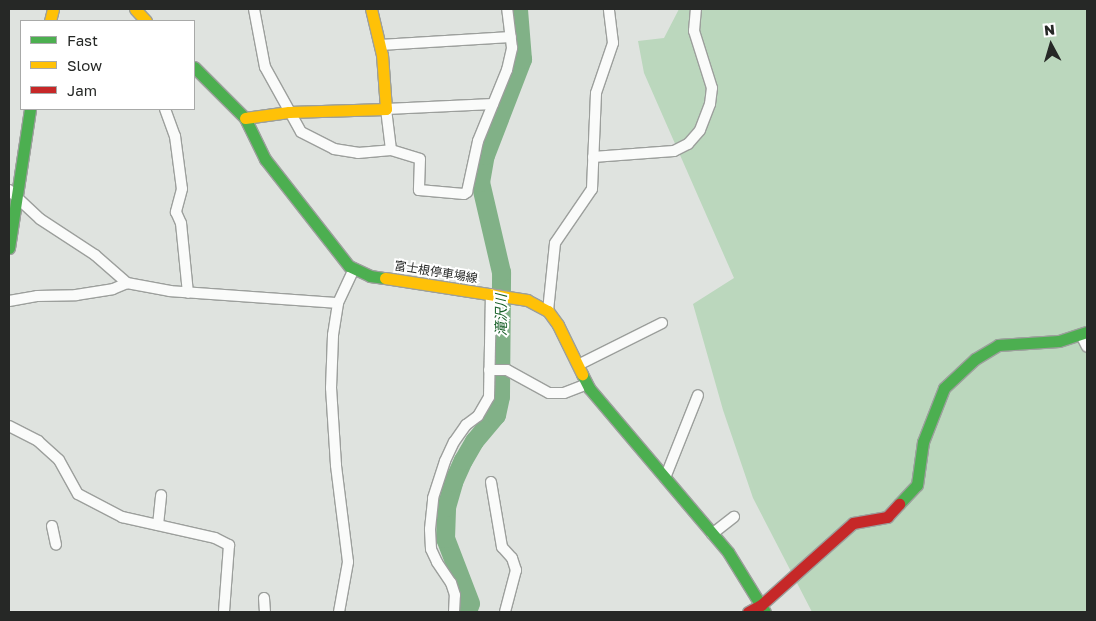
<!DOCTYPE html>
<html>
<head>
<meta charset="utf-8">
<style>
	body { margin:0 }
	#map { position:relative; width:1096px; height:621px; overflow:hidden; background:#dfe3df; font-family:"Golos Text","Noto Sans JP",sans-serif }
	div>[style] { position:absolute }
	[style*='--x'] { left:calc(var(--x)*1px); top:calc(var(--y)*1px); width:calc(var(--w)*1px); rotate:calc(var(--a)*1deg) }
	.green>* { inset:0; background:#bbd7bd }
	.river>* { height:19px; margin:-9.5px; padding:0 9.5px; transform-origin:9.5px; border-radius:9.5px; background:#81b187 }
	.roads { filter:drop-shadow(1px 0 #9c9f9c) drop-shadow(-1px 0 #9c9f9c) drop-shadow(0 1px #9c9f9c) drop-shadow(0 -1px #9c9f9c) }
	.street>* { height:10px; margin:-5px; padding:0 5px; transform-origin:5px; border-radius:5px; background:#fafbfa }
	.fast>* { height:11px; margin:-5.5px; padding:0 5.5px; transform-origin:5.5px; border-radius:5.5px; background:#4caf50 }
	.slow>* { height:11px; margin:-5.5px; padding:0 5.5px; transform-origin:5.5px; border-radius:5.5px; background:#ffc107 }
	.jam>* { height:11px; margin:-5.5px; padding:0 5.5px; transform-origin:5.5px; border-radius:5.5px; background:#c62828 }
	span { translate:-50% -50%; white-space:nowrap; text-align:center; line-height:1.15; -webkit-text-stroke:4px #fff; paint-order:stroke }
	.street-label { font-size:12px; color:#262826 }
	.water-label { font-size:14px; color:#175f27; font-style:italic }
	.frame { position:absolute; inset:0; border:10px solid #262826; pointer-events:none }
	.legend { position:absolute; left:20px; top:20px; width:175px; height:90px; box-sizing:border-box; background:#fff; border:1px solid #a8a9a8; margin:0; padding:6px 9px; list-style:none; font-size:15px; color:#262826 }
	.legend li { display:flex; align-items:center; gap:10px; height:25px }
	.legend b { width:25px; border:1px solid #a8a9a8 }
	.north { position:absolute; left:1026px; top:20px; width:50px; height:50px; -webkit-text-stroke:4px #fff; paint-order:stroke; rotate:354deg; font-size:14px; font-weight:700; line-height:20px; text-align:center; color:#262826 }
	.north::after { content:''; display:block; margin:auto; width:18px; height:22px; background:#262826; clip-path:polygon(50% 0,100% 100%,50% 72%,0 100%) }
</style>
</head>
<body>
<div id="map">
	<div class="green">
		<i style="clip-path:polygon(679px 9px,1087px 9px,1087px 612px,812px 612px,753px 498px,723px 410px,693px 304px,734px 278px,644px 73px,638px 41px,664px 38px)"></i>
	</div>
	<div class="river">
		<i style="--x:467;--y:612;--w:9;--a:-72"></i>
		<i style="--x:470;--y:603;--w:70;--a:-111"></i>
		<i style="--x:445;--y:538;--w:31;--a:-88"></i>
		<i style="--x:446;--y:507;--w:26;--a:-74"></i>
		<i style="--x:453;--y:482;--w:24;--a:-66"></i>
		<i style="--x:463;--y:460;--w:22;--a:-60"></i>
		<i style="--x:474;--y:441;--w:34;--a:-50"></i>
		<i style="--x:496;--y:415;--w:19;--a:-78"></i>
		<i style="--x:500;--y:396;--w:124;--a:-89.5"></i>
		<i style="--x:501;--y:272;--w:92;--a:-103.1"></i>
		<i style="--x:480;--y:182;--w:27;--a:-80"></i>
		<i style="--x:485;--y:155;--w:103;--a:-68.9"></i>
		<i style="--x:522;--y:59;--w:50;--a:-94.6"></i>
	</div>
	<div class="roads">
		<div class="street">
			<i style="--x:254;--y:9;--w:59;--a:79.3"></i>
			<i style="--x:265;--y:67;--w:74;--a:61"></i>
			<i style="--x:301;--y:132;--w:37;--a:27"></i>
			<i style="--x:334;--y:149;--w:24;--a:9"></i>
			<i style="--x:358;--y:153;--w:33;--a:-5"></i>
			<i style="--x:380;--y:45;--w:131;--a:-3.5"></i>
			<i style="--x:493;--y:104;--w:107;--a:177.3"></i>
			<i style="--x:386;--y:109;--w:41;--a:83"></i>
			<i style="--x:391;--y:150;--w:30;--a:17"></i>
			<i style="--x:420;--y:159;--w:31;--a:92"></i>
			<i style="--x:419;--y:190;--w:45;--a:5.1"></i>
			<i style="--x:464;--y:194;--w:4;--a:-34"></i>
			<i style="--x:467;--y:192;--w:52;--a:-77.8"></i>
			<i style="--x:478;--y:141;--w:77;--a:-67.8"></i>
			<i style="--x:507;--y:70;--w:23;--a:-77"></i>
			<i style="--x:512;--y:48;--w:39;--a:-97"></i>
			<i style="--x:165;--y:109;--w:29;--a:70"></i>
			<i style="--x:175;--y:136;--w:53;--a:82.5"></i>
			<i style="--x:182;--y:189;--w:24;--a:105"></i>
			<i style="--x:176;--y:212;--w:12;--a:66"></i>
			<i style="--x:181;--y:223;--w:70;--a:84.3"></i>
			<i style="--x:593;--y:157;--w:81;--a:-4.2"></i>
			<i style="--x:674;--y:151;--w:16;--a:-27"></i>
			<i style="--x:688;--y:144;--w:18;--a:-49"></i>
			<i style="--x:700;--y:130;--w:28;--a:-69"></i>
			<i style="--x:710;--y:104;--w:16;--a:-83"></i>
			<i style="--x:712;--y:88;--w:60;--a:-107.5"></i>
			<i style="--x:694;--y:31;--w:22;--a:-85"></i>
			<i style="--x:9;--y:190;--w:42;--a:43.1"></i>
			<i style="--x:40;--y:219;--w:66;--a:33.2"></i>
			<i style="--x:95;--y:255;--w:43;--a:41.2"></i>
			<i style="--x:9;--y:301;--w:28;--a:-10"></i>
			<i style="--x:37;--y:296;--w:39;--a:-1"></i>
			<i style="--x:76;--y:295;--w:37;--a:-9"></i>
			<i style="--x:113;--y:289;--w:15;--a:-23"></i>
			<i style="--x:127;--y:283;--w:44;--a:10.5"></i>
			<i style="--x:170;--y:291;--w:168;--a:4.1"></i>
			<i style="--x:548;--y:311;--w:68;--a:-84.1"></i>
			<i style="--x:555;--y:243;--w:65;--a:-55.6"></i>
			<i style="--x:592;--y:189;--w:96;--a:-87.6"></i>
			<i style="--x:596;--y:93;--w:53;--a:-71.2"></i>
			<i style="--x:613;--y:43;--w:34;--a:-97"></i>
			<i style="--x:1081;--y:335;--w:13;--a:63"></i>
			<i style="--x:578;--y:365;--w:94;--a:-26.6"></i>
			<i style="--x:489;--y:370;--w:18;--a:0"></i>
			<i style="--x:507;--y:370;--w:48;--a:28.7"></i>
			<i style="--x:549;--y:393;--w:15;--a:0"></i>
			<i style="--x:564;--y:393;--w:25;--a:-21"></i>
			<i style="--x:9;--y:426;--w:33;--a:27"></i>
			<i style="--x:38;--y:441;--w:28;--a:42"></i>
			<i style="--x:59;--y:460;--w:39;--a:61"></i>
			<i style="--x:78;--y:494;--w:50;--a:27.6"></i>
			<i style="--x:122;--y:517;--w:95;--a:12.7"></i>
			<i style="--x:215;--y:538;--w:16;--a:27"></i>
			<i style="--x:229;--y:545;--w:67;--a:94.3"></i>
			<i style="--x:665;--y:478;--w:89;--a:-68.3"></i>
			<i style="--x:491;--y:482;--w:66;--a:80.4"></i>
			<i style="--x:502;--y:547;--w:15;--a:48"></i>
			<i style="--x:512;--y:558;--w:13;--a:72"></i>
			<i style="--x:516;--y:570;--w:43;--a:104.7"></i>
			<i style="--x:158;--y:525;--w:30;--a:-84"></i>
			<i style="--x:52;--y:526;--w:19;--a:78"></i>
			<i style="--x:712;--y:534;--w:28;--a:-38"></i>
			<i style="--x:264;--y:598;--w:14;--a:86"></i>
			<i style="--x:339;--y:612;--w:51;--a:-79.8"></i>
			<i style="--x:348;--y:562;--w:98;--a:-97.1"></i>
			<i style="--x:336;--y:465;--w:77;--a:-93.7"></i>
			<i style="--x:331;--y:388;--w:53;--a:-87.8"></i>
			<i style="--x:333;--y:335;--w:32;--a:-81"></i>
			<i style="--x:338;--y:303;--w:38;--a:-65"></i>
			<i style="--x:454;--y:612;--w:17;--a:-87"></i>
			<i style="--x:455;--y:595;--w:13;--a:-108"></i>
			<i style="--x:451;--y:583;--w:25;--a:-124"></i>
			<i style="--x:437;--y:562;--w:14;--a:-115"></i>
			<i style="--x:431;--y:549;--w:20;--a:-93"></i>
			<i style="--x:430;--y:529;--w:31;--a:-84"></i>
			<i style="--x:433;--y:498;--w:39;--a:-72"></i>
			<i style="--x:445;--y:461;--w:21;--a:-65"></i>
			<i style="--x:454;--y:442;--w:21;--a:-55"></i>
			<i style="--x:466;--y:425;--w:15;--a:-37"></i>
			<i style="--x:478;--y:416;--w:22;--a:-60"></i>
			<i style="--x:489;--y:397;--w:103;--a:-88.9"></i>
		</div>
		<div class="fast">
			<i style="--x:194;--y:67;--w:72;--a:45"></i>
			<i style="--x:245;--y:118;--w:46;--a:64"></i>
			<i style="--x:265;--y:159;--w:136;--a:51.9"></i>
			<i style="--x:349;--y:266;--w:23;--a:25"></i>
			<i style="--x:370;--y:276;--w:15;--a:8"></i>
			<i style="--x:9;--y:248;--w:141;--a:-81.4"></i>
			<i style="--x:582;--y:374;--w:16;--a:63"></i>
			<i style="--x:589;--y:388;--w:215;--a:49.7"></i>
			<i style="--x:728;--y:552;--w:70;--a:58.3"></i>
			<i style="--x:899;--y:504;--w:26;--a:-47"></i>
			<i style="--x:917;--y:485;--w:43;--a:-82.1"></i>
			<i style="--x:923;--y:442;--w:58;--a:-68.7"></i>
			<i style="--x:944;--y:388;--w:42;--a:-43.1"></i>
			<i style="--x:975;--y:359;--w:27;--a:-31"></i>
			<i style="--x:998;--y:345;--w:61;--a:-3.8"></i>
			<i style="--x:1059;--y:341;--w:29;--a:-18"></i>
		</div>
		<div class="slow">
			<i style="--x:135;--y:9;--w:16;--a:47"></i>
			<i style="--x:50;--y:21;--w:12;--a:-76"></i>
			<i style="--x:245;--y:118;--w:44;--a:-7.8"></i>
			<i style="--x:289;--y:112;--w:97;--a:-1.8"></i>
			<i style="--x:386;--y:109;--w:54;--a:-94.2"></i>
			<i style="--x:382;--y:55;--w:47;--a:-103.4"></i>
			<i style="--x:385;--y:278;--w:144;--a:8.8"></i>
			<i style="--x:527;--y:300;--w:24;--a:28"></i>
			<i style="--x:548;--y:311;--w:17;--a:54"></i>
			<i style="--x:558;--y:325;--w:55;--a:63.9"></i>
		</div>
		<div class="jam">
			<i style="--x:748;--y:612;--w:15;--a:-28"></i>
			<i style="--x:761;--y:605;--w:123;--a:-41.7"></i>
			<i style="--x:853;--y:523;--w:35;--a:-10"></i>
			<i style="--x:887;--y:517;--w:18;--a:-47"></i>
		</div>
	</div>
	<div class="street-label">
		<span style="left:436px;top:272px;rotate:9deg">富士根停車場線</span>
	</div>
	<div class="water-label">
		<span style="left:501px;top:315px;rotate:-90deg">滝沢川</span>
	</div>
	<div class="frame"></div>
	<ul class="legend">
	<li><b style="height:6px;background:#4caf50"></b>Fast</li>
	<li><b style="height:6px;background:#ffc107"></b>Slow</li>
	<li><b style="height:6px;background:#c62828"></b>Jam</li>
	</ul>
	<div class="north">N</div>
</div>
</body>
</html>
